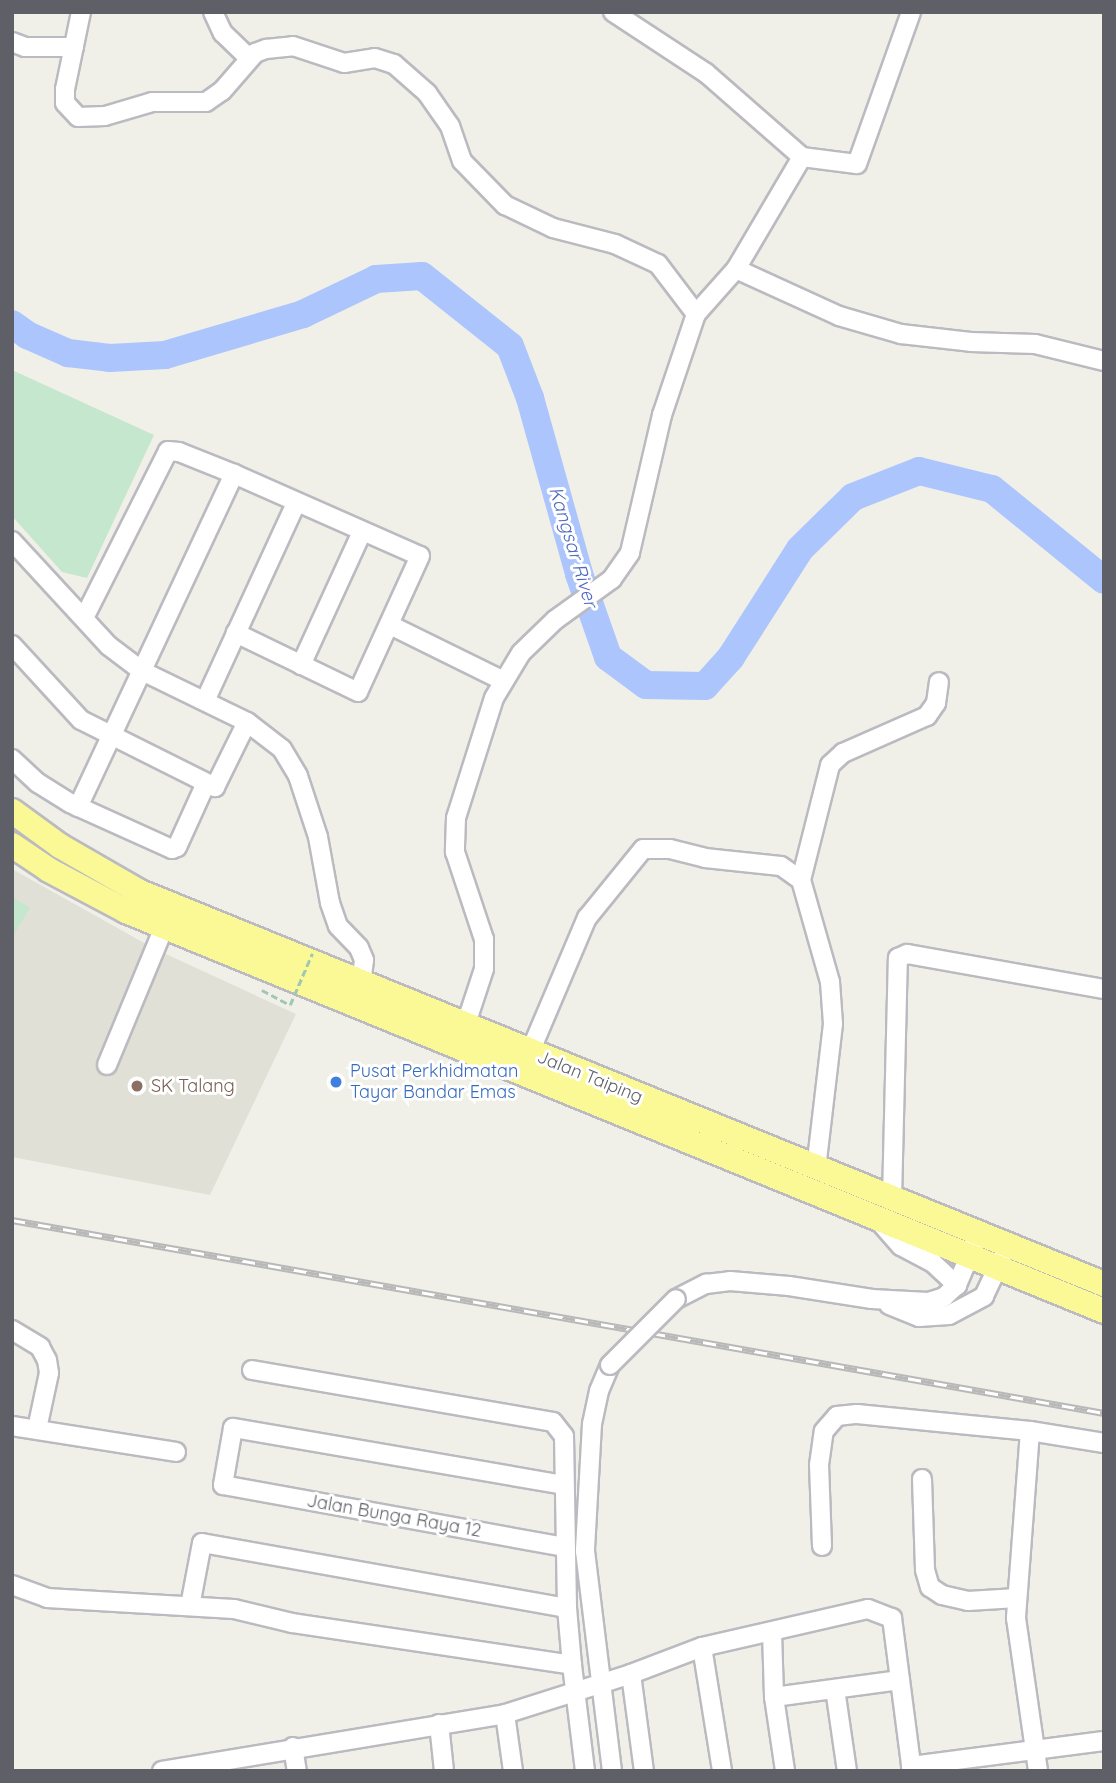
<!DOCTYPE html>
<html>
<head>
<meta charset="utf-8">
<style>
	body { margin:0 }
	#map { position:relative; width:1116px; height:1783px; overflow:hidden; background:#f0f0e8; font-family:Quicksand,sans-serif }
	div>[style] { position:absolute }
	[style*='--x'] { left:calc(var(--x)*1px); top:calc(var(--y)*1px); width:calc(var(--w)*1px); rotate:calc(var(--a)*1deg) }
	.education>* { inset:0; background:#e0e0d6 }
	.green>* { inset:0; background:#c5e7ce }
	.river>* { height:28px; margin:-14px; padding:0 14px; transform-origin:14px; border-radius:14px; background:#acc5fd }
	.path>* { height:2.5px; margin-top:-1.25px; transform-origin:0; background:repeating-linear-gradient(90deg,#9fc7b4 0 7px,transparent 0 10.5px) }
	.roads { filter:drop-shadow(2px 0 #babac0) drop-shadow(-2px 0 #babac0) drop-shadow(0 2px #babac0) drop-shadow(0 -2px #babac0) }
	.minor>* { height:18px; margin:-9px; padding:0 9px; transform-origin:9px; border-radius:9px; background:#fff }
	.highway>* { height:24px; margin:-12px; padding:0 12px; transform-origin:12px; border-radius:12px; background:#faf995 }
	.rail>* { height:7px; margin-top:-3.5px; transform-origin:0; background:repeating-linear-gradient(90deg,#fff 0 13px,#b8b8b9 0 26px); box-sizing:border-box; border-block:2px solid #b8b8b9 }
	.path-bridge>* { height:2.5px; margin-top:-1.25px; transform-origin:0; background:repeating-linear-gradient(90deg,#9fc7b4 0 7px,transparent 0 10.5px) }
	.bridges { filter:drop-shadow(2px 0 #babac0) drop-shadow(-2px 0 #babac0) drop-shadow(0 2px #babac0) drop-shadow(0 -2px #babac0) }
	.minor-bridge>* { height:18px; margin:-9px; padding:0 9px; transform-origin:9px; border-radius:9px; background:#fff }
	.dots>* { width:19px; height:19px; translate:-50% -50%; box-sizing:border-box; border:4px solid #fff; border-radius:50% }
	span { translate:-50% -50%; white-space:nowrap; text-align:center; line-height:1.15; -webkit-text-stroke:6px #fff; paint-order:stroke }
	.shop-label { font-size:18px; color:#366cbe }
	.left { translate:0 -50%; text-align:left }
	.street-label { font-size:18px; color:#5f6067 }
	.education-label { font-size:18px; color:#785e54 }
	.water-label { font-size:19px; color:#4d69c1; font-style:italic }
	.frame { position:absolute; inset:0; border:14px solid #5f6067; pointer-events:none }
</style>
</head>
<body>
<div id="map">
	<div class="education">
		<i style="clip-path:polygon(12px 869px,155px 949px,296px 1014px,210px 1195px,12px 1157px)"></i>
	</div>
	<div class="green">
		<i style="clip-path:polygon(12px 370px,154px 435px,87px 578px,62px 572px,12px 516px)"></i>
		<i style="clip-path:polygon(12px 897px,30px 908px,12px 938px)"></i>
	</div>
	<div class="river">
		<i style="--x:12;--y:324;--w:19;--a:36"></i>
		<i style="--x:27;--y:335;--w:45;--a:23.7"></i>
		<i style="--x:68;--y:353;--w:42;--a:6.8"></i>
		<i style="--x:110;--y:358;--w:55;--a:-3.1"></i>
		<i style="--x:165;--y:355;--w:144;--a:-16.5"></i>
		<i style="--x:303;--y:314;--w:81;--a:-25.6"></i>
		<i style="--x:376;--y:279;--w:46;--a:-3.7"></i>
		<i style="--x:422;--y:276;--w:112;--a:38.5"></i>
		<i style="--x:510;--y:346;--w:56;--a:69"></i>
		<i style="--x:530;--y:398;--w:183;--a:74.4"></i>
		<i style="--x:579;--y:574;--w:88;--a:70.7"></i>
		<i style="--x:608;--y:657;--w:47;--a:36.4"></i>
		<i style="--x:646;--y:685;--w:59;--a:1"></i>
		<i style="--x:705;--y:686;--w:39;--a:-48"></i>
		<i style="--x:731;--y:657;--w:128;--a:-57.4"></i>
		<i style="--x:800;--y:549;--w:74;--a:-44.5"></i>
		<i style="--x:853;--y:497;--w:71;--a:-21.5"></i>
		<i style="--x:919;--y:471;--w:75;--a:13.9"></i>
		<i style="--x:992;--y:489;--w:144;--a:39.1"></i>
	</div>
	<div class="path">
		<i style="--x:262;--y:990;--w:32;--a:28"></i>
	</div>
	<div class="roads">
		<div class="minor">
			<i style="--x:81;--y:12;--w:79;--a:101.7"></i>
			<i style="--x:65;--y:89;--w:14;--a:90"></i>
			<i style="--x:65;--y:103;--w:19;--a:47"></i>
			<i style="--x:78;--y:117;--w:27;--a:-2"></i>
			<i style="--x:105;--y:116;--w:49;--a:-16.6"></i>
			<i style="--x:152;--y:102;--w:54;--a:0"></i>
			<i style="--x:206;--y:102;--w:19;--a:-35"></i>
			<i style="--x:222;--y:91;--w:50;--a:-49"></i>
			<i style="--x:255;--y:53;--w:12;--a:-20"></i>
			<i style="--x:266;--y:49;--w:27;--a:-6"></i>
			<i style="--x:293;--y:46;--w:54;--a:18.4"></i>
			<i style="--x:344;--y:63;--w:31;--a:-9"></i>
			<i style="--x:375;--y:58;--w:20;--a:18"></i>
			<i style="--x:394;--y:64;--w:44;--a:41.3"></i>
			<i style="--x:427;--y:93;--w:40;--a:55.1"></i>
			<i style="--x:450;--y:126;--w:37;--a:71"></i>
			<i style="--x:462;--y:161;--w:62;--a:45.7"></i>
			<i style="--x:505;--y:205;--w:53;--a:25.6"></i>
			<i style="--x:553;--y:228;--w:64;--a:14.5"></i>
			<i style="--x:615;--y:244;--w:47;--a:24.9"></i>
			<i style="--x:658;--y:264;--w:63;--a:52.8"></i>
			<i style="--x:696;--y:314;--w:107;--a:108.6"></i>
			<i style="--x:662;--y:415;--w:142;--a:103.1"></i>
			<i style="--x:630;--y:553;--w:32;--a:125"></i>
			<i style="--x:612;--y:579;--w:70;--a:144.3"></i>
			<i style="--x:555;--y:620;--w:47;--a:135.9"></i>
			<i style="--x:521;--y:653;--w:52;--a:121"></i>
			<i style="--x:494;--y:698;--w:126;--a:107.6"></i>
			<i style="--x:456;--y:818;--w:34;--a:92"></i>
			<i style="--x:455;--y:852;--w:92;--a:71.6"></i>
			<i style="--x:484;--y:939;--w:30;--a:90"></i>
			<i style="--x:484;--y:969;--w:67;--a:108.2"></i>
			<i style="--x:213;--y:12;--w:23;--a:65"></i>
			<i style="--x:223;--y:33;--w:36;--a:44"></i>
			<i style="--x:613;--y:12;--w:111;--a:33.3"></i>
			<i style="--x:706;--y:73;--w:128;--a:41.2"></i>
			<i style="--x:12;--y:42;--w:14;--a:21"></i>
			<i style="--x:25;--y:47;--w:49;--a:0"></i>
			<i style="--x:802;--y:157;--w:130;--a:120.5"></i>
			<i style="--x:736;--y:269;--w:113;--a:24.5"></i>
			<i style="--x:839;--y:316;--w:65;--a:16.2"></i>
			<i style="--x:901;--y:334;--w:70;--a:6.5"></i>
			<i style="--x:971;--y:342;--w:64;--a:1.8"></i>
			<i style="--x:1035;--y:344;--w:71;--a:13.8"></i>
			<i style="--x:802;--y:157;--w:55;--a:7.3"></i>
			<i style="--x:857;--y:164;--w:161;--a:-70.4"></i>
			<i style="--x:696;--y:314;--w:60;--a:-48.4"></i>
			<i style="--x:12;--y:541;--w:143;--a:47.3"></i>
			<i style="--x:109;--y:646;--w:41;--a:37.1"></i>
			<i style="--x:142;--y:671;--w:117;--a:25.9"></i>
			<i style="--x:247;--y:722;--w:44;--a:37.6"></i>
			<i style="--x:282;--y:749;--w:31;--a:59"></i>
			<i style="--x:298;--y:776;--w:64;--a:71.8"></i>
			<i style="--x:318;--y:837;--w:67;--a:79.7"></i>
			<i style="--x:330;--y:903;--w:24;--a:71"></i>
			<i style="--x:338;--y:926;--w:30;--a:46"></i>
			<i style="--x:359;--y:948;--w:13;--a:67"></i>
			<i style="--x:364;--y:960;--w:23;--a:97"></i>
			<i style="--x:84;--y:618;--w:187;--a:-63.3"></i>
			<i style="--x:168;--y:451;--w:11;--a:5"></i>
			<i style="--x:179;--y:452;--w:59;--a:21.8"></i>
			<i style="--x:234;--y:474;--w:203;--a:23.8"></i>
			<i style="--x:420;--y:556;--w:149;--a:114.5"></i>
			<i style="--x:358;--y:692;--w:136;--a:-154.2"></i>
			<i style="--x:390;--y:625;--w:127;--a:26.2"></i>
			<i style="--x:12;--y:645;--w:102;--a:47.4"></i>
			<i style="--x:81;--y:720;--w:150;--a:26.6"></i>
			<i style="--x:215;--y:787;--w:72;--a:-63.8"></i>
			<i style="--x:301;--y:665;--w:146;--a:-65.4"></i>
			<i style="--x:205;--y:701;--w:218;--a:-65.3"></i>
			<i style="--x:12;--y:759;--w:35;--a:43"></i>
			<i style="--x:38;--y:783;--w:38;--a:32"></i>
			<i style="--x:70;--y:803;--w:112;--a:24.3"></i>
			<i style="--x:172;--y:849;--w:5;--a:-22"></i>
			<i style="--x:177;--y:847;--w:70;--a:-65.6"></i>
			<i style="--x:78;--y:807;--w:368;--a:-64.9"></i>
			<i style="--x:801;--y:880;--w:119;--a:-75.8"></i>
			<i style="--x:830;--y:765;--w:18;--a:-43"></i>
			<i style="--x:843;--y:753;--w:92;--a:-23.8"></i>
			<i style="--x:927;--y:716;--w:16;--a:-55"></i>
			<i style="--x:936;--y:703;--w:21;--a:-82"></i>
			<i style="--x:530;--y:1052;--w:146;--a:-67"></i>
			<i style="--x:587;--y:918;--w:89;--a:-50.9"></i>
			<i style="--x:643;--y:849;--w:27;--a:0"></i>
			<i style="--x:670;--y:849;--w:36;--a:14"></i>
			<i style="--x:705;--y:858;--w:76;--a:6"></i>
			<i style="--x:781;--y:866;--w:24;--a:35"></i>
			<i style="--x:801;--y:880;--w:106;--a:74.1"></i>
			<i style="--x:830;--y:982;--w:42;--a:85.9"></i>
			<i style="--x:833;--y:1024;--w:145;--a:96.7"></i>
			<i style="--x:107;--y:1065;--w:159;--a:-67.5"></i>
			<i style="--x:892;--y:1199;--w:241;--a:-88.6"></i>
			<i style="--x:898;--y:958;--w:10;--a:-24"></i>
			<i style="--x:907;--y:954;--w:200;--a:10.1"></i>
			<i style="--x:879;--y:1221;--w:33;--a:49"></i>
			<i style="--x:901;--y:1246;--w:36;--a:28"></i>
			<i style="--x:933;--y:1263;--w:33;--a:43"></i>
			<i style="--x:676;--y:1299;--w:34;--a:-27"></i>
			<i style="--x:706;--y:1284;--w:24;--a:-7"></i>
			<i style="--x:730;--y:1281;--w:59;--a:4.8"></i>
			<i style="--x:789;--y:1286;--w:84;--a:8.9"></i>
			<i style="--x:872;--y:1299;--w:56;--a:3.1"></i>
			<i style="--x:928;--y:1302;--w:17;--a:-17"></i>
			<i style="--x:944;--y:1297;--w:18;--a:-43"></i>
			<i style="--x:957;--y:1285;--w:41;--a:-67.2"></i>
			<i style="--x:889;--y:1305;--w:32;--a:22"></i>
			<i style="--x:919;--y:1317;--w:30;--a:-4"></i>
			<i style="--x:949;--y:1315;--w:40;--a:-28"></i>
			<i style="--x:984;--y:1296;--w:42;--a:-64.7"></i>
			<i style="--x:12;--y:1330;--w:33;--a:31"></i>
			<i style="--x:40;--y:1347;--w:15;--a:62"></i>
			<i style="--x:47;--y:1360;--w:13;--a:81"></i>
			<i style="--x:49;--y:1373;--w:57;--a:102.1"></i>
			<i style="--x:610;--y:1365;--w:28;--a:113"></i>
			<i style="--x:599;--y:1391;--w:34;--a:102"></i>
			<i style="--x:592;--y:1424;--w:127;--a:93.2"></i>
			<i style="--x:585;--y:1551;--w:222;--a:83"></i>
			<i style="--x:252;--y:1370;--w:305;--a:9.8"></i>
			<i style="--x:553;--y:1422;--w:18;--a:52"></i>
			<i style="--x:564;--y:1436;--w:172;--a:89"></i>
			<i style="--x:567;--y:1608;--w:57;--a:85"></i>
			<i style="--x:12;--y:1426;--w:166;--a:9"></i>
			<i style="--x:1030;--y:1431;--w:188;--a:94.3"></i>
			<i style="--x:1016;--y:1618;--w:155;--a:81.8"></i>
			<i style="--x:922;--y:1479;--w:91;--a:88.1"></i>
			<i style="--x:925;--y:1570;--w:18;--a:74"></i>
			<i style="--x:930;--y:1587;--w:14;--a:34"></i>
			<i style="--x:942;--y:1595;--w:27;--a:13"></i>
			<i style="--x:968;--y:1601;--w:49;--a:-3.5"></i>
			<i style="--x:564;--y:1485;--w:336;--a:-170.2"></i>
			<i style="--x:233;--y:1428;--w:58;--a:100"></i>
			<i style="--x:223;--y:1485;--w:348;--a:10.3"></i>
			<i style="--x:822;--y:1546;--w:81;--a:-92.1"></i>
			<i style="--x:819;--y:1465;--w:34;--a:-82"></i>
			<i style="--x:824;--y:1431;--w:20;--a:-49"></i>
			<i style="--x:837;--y:1416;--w:20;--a:-6"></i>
			<i style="--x:857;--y:1414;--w:174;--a:5.6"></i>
			<i style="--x:1030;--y:1431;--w:75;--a:9.2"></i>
			<i style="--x:12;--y:1585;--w:37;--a:20"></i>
			<i style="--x:47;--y:1598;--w:187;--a:3.4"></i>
			<i style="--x:234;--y:1609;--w:60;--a:13.6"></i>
			<i style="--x:292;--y:1623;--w:283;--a:8.5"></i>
			<i style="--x:572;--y:1665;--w:107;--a:83"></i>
			<i style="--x:190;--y:1606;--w:64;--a:-79.2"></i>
			<i style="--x:202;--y:1543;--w:371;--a:10.1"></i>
			<i style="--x:772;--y:1632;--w:65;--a:88.2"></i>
			<i style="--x:774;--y:1697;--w:75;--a:81.5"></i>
			<i style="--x:702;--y:1647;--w:126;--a:80.8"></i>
			<i style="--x:631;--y:1674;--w:98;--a:82.4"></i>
			<i style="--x:835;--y:1689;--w:83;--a:81.7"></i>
			<i style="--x:774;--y:1697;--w:127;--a:-7.7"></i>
			<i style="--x:505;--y:1714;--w:58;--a:82"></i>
			<i style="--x:439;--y:1724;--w:47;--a:83.9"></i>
			<i style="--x:293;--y:1747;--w:24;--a:81"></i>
			<i style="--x:911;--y:1766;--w:195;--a:-7.4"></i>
			<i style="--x:162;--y:1771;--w:348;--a:-9.4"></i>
			<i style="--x:505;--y:1714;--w:132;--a:-17.6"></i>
			<i style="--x:631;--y:1674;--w:76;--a:-20.8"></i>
			<i style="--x:702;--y:1647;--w:170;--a:-12.9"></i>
			<i style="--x:868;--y:1609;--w:26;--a:21"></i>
			<i style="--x:892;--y:1618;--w:154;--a:82.6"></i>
		</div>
		<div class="highway">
			<i style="--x:12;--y:811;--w:59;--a:36.1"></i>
			<i style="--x:60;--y:846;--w:92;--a:29.9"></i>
			<i style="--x:140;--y:892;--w:1041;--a:22.13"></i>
			<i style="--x:12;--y:845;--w:45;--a:34"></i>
			<i style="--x:49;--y:870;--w:87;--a:28"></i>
			<i style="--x:126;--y:911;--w:1057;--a:22.24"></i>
		</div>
	</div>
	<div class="rail">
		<i style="--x:12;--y:1220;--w:1109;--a:10.02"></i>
	</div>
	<div class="path-bridge">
		<i style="--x:290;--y:1005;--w:56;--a:-66.7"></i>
	</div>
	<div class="bridges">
		<div class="minor-bridge">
			<i style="--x:610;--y:1365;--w:93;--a:-45"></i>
		</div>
	</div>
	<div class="dots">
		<i style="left:336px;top:1082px;background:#3f7fe0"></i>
		<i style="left:137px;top:1086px;background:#8d6e63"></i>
	</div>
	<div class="shop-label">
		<span class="left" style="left:350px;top:1082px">Pusat Perkhidmatan<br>Tayar Bandar Emas</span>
	</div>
	<div class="street-label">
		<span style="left:590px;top:1077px;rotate:22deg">Jalan Taiping</span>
		<span style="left:394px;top:1516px;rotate:10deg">Jalan Bunga Raya 12</span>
	</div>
	<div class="education-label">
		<span class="left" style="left:151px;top:1086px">SK Talang</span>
	</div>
	<div class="water-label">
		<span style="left:573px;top:547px;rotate:73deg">Kangsar River</span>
	</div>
	<div class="frame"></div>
</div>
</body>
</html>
